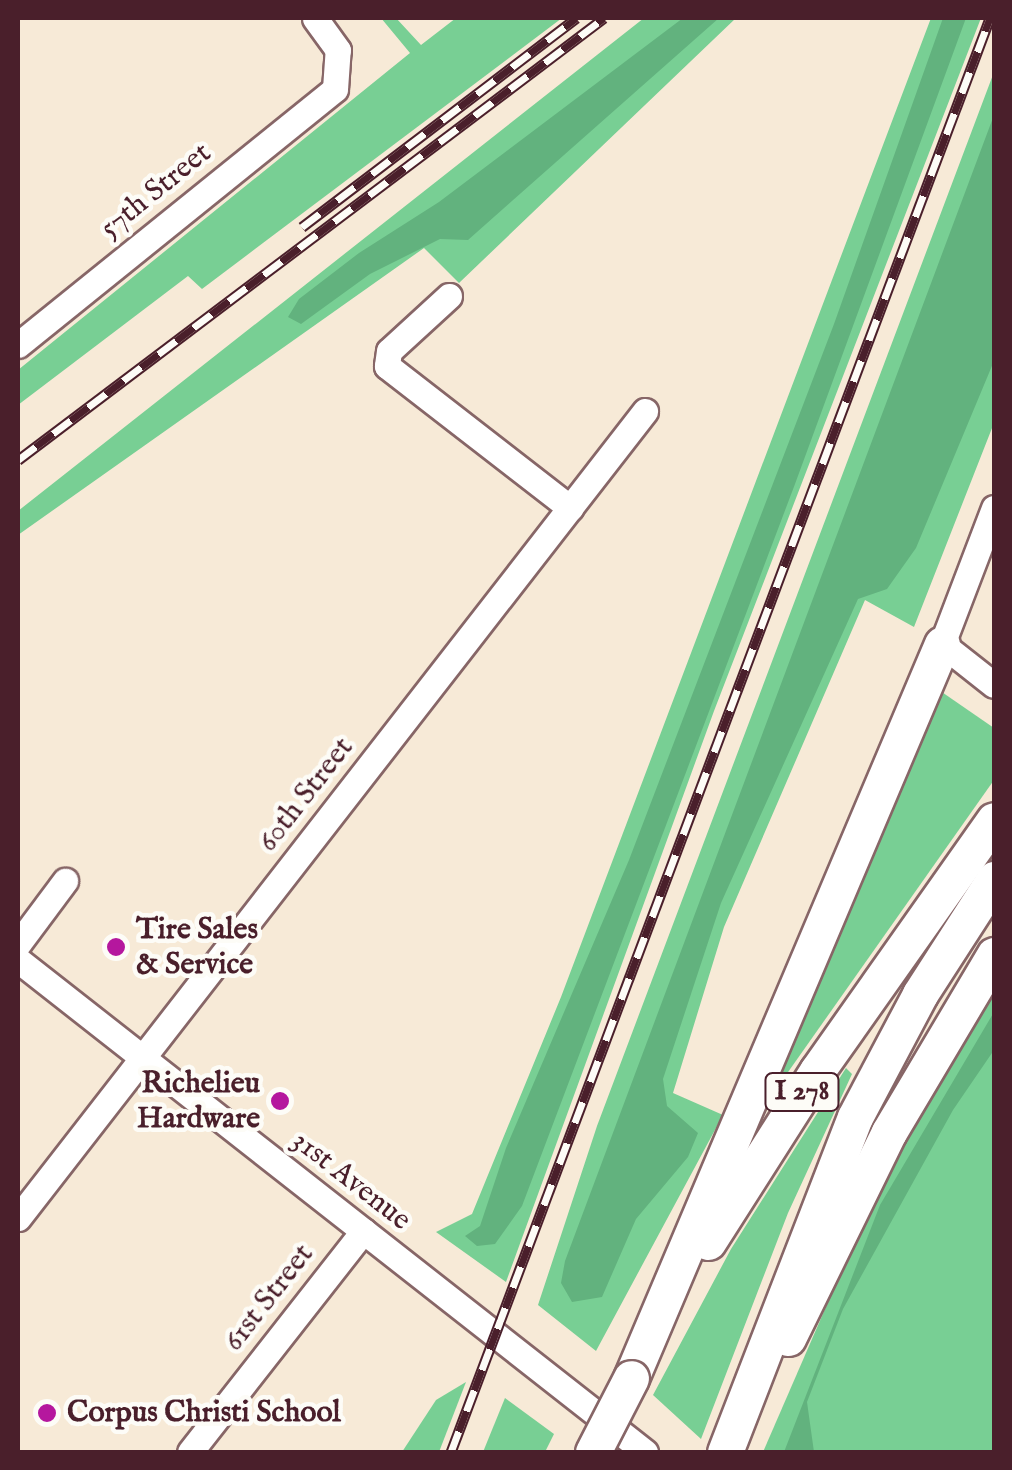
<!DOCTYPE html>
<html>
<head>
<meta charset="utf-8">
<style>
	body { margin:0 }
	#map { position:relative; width:1012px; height:1470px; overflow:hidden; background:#f7ead7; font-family:"IM FELL English",serif }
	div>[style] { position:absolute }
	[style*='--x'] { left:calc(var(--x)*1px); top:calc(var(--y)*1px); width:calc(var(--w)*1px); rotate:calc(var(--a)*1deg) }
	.green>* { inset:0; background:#78cf94 }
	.forest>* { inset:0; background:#62b27e }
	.roads { filter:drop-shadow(2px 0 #876667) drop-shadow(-2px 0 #876667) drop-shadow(0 2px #876667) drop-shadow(0 -2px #876667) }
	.minor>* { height:25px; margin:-12.5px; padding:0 12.5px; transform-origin:12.5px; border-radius:12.5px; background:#fff }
	.highway>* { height:35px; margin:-17.5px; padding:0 17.5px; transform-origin:17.5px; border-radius:17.5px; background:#fff }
	.rail>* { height:11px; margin-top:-5.5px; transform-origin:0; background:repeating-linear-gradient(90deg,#fdfcf7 0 22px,#4a1f2b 0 44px); box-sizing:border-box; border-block:2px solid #4a1f2b }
	.bridges { filter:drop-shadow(2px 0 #876667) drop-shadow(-2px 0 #876667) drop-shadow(0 2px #876667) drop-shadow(0 -2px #876667) }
	.highway-bridge>* { height:35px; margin:-17.5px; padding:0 17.5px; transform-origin:17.5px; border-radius:17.5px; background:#fff }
	.dots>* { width:28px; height:28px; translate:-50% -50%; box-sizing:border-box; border:5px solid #fdfcf7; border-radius:50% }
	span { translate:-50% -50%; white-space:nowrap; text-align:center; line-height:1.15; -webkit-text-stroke:9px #fdfcf7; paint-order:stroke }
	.shield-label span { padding:2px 8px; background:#fdfcf7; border:2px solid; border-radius:8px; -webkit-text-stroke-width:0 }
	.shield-label { font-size:28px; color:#4a1f2b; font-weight:700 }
	.street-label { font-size:30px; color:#4a1f2b }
	.poi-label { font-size:30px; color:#4a1f2b; font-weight:700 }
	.left { translate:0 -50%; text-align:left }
	.right { translate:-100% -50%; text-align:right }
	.frame { position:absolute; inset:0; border:20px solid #4a1f2b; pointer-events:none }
</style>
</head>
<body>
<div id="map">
	<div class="green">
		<i style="clip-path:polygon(381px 18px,396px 18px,421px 45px,456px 18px,562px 18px,202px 289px,188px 276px,18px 405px,18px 370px,410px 53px)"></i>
		<i style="clip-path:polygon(644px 18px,736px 18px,459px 283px,424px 248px,18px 535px,18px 511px)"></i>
		<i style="clip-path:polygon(931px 18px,981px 18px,714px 711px,506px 1282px,436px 1232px,472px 1214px,561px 997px)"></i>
		<i style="clip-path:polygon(994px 72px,994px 423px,914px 627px,865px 600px,724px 927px,673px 1093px,723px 1115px,596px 1351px,538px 1305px,597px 1126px)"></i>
		<i style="clip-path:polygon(936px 688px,994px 728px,994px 780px,750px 1126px)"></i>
		<i style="clip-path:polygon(994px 976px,994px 1452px,763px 1452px,891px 1157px)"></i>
		<i style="clip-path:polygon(846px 1068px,852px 1074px,788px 1213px,701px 1439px,653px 1395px,731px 1249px)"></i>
		<i style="clip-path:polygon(466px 1382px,439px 1452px,402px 1452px,436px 1400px)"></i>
		<i style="clip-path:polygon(505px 1398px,554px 1434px,545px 1452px,483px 1452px)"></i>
	</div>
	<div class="forest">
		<i style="clip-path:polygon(683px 18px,719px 18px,468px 240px,440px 239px,370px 274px,301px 324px,288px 317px,299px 299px,359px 253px,439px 202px)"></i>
		<i style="clip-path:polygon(943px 18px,966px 18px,795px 484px,522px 1206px,495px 1244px,477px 1246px,465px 1236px,480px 1226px,506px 1148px,629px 860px,834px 324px)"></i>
		<i style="clip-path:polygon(994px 115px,994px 361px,916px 548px,887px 589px,858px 599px,721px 903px,663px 1079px,667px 1106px,698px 1133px,688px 1157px,636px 1219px,602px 1297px,572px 1302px,561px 1283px,565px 1261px)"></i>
		<i style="clip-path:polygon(994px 1012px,994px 1050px,953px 1110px,843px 1309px,807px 1402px,814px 1452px,784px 1452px,880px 1205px)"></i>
	</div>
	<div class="roads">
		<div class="minor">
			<i style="--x:449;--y:296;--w:81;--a:137.5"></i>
			<i style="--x:389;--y:351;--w:15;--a:98"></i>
			<i style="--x:387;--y:366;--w:232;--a:37.8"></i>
			<i style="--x:18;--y:345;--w:407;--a:-38.9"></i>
			<i style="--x:335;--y:89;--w:39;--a:-86"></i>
			<i style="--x:338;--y:50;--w:39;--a:-126"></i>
			<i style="--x:994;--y:508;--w:146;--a:110.9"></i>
			<i style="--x:942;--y:644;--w:66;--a:38.3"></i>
			<i style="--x:18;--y:944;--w:79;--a:-53.3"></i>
			<i style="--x:18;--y:960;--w:797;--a:38.12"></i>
			<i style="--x:18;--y:1218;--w:1022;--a:-52.15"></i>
			<i style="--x:190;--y:1452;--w:281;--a:-51.9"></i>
		</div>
		<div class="highway">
			<i style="--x:708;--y:1242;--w:203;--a:-57.5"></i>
			<i style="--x:817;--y:1071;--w:307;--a:-54.8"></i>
			<i style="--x:788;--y:1338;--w:229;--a:-63.9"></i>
			<i style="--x:889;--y:1132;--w:206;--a:-59.3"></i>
			<i style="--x:631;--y:1378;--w:797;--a:-67.04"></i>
			<i style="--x:725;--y:1452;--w:359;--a:-68.8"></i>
			<i style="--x:855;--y:1117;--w:139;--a:-62.1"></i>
			<i style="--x:920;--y:994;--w:137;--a:-57.2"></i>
		</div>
	</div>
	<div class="rail">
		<i style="--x:302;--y:227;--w:345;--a:-37.3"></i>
		<i style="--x:18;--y:460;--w:734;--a:-37.03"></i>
		<i style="--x:451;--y:1452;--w:1532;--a:-69.4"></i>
	</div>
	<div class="bridges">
		<div class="highway-bridge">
			<i style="--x:593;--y:1452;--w:83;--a:-62.8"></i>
		</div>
	</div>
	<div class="dots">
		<i style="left:116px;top:947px;background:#b5179e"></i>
		<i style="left:280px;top:1101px;background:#b5179e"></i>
		<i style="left:47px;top:1413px;background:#b5179e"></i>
	</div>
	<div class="shield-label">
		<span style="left:802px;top:1092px">I 278</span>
	</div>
	<div class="street-label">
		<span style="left:156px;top:191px;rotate:-39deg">57th Street</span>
		<span style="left:306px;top:795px;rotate:-52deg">60th Street</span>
		<span style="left:351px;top:1181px;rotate:38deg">31st Avenue</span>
		<span style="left:269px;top:1298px;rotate:-52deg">61st Street</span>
	</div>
	<div class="poi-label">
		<span class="left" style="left:136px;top:947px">Tire Sales<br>&amp; Service</span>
		<span class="right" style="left:260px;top:1101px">Richelieu<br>Hardware</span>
		<span class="left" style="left:67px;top:1413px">Corpus Christi School</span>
	</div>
	<div class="frame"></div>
</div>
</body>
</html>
